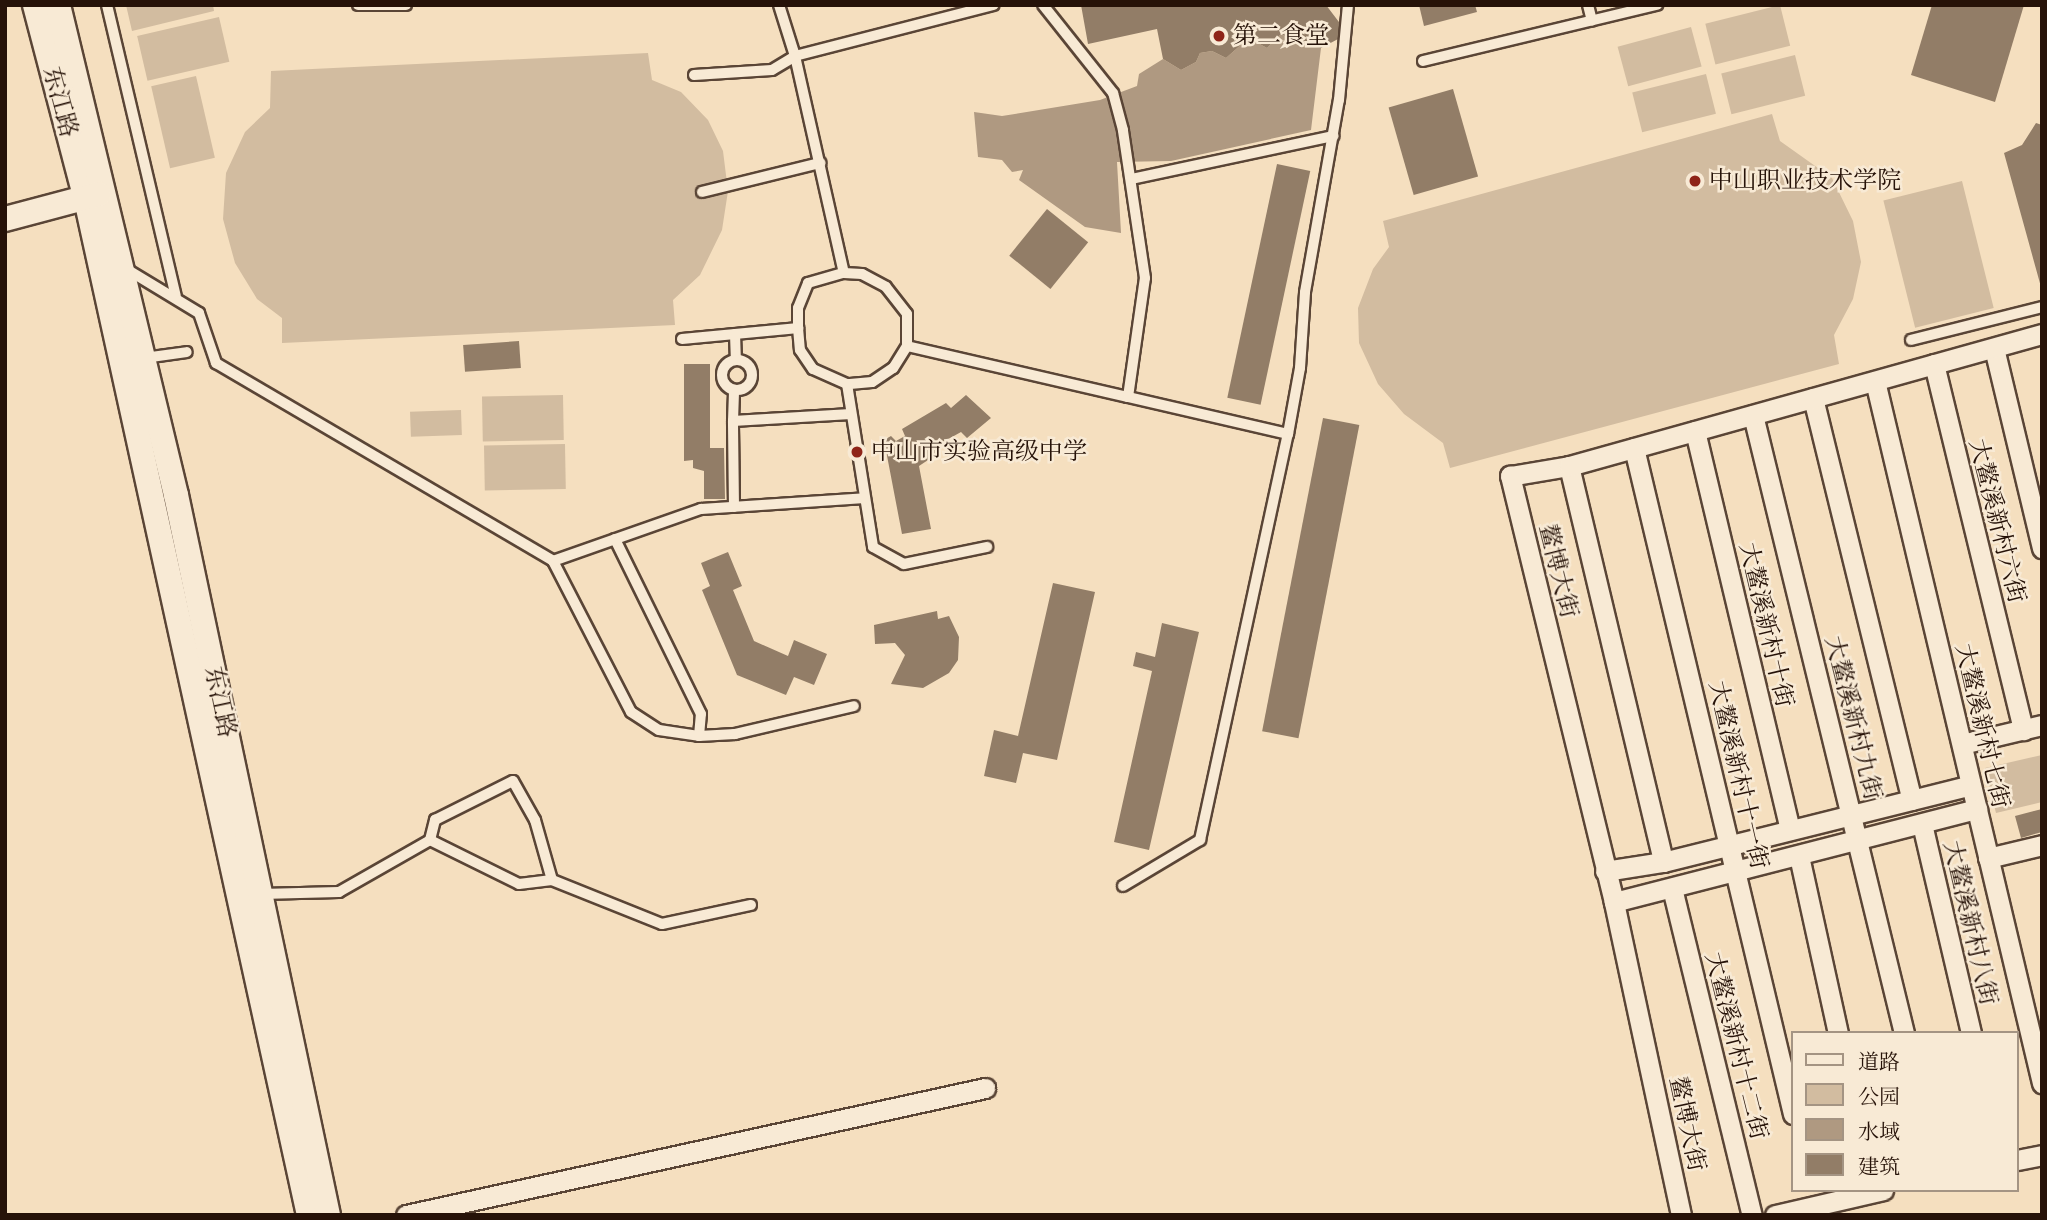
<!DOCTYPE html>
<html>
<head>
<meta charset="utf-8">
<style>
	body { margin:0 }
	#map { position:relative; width:2047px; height:1220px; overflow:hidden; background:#f5dfbf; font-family:"IM FELL Great Primer","Noto Serif SC",serif }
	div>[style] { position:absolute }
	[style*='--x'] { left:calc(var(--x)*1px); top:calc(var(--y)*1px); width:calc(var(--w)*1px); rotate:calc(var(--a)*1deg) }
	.green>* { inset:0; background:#d2bca0; transform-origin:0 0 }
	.water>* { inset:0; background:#af9981 }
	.building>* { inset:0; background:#927d67; transform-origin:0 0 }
	.roads { filter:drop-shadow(2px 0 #5a4536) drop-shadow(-2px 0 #5a4536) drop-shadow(0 2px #5a4536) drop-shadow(0 -2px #5a4536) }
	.service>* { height:10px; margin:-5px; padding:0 5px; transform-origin:5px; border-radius:5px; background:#f8ead5 }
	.service>.ring { margin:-5px; padding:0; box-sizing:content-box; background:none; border:10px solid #f8ead5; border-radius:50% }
	.minor>* { height:19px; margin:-9.5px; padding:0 9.5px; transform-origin:9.5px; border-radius:9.5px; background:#f8ead5 }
	.tertiary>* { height:24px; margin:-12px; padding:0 12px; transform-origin:12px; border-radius:12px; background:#f8ead5 }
	.dots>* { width:19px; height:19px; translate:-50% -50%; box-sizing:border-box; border:4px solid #f8ead5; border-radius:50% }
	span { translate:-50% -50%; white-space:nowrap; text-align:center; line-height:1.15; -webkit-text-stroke:5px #f8ead5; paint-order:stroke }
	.poi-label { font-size:24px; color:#261208 }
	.left { translate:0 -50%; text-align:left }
	.street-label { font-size:24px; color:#261208 }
	.frame { position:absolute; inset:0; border:7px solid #261208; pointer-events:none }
	.legend { position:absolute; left:1791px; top:1031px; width:228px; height:161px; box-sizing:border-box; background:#f8ead5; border:2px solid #a49483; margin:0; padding:9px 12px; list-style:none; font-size:21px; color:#261208 }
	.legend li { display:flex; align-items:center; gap:14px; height:35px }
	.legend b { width:35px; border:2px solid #a49483 }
</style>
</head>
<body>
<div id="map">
	<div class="green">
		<i style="clip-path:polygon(126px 5px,213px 5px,214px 11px,132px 31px)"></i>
		<i style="left:1780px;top:5px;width:42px;height:77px;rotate:76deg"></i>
		<i style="left:219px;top:17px;width:46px;height:84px;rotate:77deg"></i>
		<i style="left:1691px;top:27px;width:41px;height:76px;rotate:75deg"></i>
		<i style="clip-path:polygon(648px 53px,652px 80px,681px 92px,708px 120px,723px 151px,728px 191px,722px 230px,700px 275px,673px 300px,675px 325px,282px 343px,282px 318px,257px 299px,235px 263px,223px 219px,226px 173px,245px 132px,270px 108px,271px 71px)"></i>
		<i style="left:1795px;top:55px;width:42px;height:76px;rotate:76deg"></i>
		<i style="left:1706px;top:74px;width:41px;height:76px;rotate:76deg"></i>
		<i style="left:196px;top:76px;width:84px;height:46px;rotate:77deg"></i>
		<i style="clip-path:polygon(1772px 114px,1780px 141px,1832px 178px,1853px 221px,1861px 262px,1853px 299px,1834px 335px,1839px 364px,1450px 468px,1443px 443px,1404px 414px,1378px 384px,1359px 343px,1358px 308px,1373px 269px,1389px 247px,1383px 221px)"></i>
		<i style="left:1962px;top:181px;width:131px;height:81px;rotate:76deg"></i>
		<i style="left:563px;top:395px;width:45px;height:81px;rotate:89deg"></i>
		<i style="left:461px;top:410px;width:25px;height:51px;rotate:88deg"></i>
		<i style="left:565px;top:444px;width:45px;height:81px;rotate:89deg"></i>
		<i style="clip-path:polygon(2042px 755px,2042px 802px,1996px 813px,1985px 768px)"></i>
	</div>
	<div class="water">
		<i style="clip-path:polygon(1281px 34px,1302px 46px,1321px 48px,1311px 130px,1171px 161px,1117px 162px,1121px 233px,1085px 227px,1019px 180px,1023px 170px,1012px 172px,1002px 160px,978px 157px,974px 112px,1002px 116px,1100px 100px,1137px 86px,1139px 74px,1163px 59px,1181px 70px,1196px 62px,1200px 53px,1212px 51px,1226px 58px,1243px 43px,1254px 41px,1267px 48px)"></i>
	</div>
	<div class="building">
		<i style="clip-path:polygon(1081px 5px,1326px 5px,1342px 26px,1340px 38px,1321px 48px,1302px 46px,1281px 34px,1267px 48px,1254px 41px,1243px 43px,1226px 58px,1212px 51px,1200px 53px,1196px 62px,1181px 70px,1163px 59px,1157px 29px,1088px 44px)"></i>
		<i style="clip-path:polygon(1419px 5px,1475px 5px,1477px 12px,1424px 26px)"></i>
		<i style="clip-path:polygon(1932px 5px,2024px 5px,1995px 102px,1911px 75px)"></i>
		<i style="left:1453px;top:89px;width:91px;height:67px;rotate:74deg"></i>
		<i style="clip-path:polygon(2036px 123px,2042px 125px,2041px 287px,2004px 153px,2022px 145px)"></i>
		<i style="left:1277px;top:164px;width:34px;height:239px;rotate:12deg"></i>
		<i style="left:1047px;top:209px;width:53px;height:60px;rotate:39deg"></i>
		<i style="left:519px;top:341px;width:27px;height:56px;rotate:86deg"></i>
		<i style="clip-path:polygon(684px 364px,710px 364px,710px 448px,724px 448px,725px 499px,704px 499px,704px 471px,693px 468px,693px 460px,684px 461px)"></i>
		<i style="clip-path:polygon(966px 395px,991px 418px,967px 438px,961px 432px,934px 447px,937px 454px,919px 466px,931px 529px,902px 534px,884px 440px,891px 436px,896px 441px,905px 436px,902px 429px,946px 403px,951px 408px)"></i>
		<i style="left:1323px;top:418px;width:37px;height:319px;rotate:11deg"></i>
		<i style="clip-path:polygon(728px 552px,742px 586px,733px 590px,754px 641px,788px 656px,794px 640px,827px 654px,814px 685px,794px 677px,786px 695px,737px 675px,702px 590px,710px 586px,701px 563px)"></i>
		<i style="clip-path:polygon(1053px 583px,1095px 592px,1057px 760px,1023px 753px,1016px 783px,984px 776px,994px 730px,1018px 736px)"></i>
		<i style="clip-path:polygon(937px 611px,938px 619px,949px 616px,959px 637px,958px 660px,949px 673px,923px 688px,891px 684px,905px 655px,895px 643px,875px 644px,874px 625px)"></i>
		<i style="clip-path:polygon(1162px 623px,1199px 632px,1149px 850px,1114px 842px,1152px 671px,1133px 666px,1136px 652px,1155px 657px)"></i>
		<i style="clip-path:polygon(2042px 809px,2042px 832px,2021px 838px,2015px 816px)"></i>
	</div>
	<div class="roads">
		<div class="service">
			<i style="--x:107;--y:5;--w:299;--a:76.7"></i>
			<i style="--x:358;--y:5;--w:48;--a:0"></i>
			<i style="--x:779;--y:5;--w:53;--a:72.6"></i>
			<i style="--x:795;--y:56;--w:222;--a:77.3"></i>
			<i style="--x:844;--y:273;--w:18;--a:3"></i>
			<i style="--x:862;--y:274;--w:27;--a:28"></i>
			<i style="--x:886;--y:287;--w:34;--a:52"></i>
			<i style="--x:907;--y:314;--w:32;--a:90"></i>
			<i style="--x:907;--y:346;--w:227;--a:13"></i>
			<i style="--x:1128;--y:397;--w:120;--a:-81.9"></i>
			<i style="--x:1145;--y:278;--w:150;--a:-98.5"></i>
			<i style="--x:1123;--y:130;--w:38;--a:-105"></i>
			<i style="--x:1113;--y:93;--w:112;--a:-128.5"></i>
			<i style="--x:1588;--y:5;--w:16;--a:76"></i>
			<i style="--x:1423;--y:61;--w:241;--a:-13.5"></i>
			<i style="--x:694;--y:75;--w:78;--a:-3.7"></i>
			<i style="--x:772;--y:70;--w:27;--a:-31"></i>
			<i style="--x:795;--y:56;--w:205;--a:-14.4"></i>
			<i style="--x:1131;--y:179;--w:207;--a:-12"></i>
			<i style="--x:702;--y:192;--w:122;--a:-13.8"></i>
			<i style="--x:123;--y:267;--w:89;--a:31.2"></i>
			<i style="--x:199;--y:313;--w:53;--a:71.2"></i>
			<i style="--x:216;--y:363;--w:391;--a:30.4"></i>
			<i style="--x:553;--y:561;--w:170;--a:62.7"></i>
			<i style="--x:631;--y:712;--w:33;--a:33"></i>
			<i style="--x:659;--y:730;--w:40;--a:8.5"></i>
			<i style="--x:699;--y:736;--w:22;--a:-85"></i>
			<i style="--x:701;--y:714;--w:195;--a:-116.2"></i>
			<i style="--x:798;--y:328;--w:22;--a:85"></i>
			<i style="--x:800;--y:350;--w:23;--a:56"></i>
			<i style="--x:813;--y:369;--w:37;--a:24"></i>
			<i style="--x:735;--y:334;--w:26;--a:88"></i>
			<i style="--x:682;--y:339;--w:117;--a:-5.4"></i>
			<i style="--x:798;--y:328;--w:20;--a:-90"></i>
			<i style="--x:798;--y:308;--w:27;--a:-68"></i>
			<i style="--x:808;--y:283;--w:37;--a:-16"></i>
			<i style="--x:1911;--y:340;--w:135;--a:-14.1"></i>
			<i style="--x:907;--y:346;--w:26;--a:122"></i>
			<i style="--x:893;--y:368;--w:25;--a:146"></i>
			<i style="--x:872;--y:382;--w:25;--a:175"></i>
			<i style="--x:847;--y:384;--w:165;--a:80.9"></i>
			<i style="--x:873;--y:547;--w:35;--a:29"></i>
			<i style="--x:904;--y:564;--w:85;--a:-11.6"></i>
			<i style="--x:144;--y:358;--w:43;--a:-7.9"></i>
			<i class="ring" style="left:722px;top:360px;width:20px;height:20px"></i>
			<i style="--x:733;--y:421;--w:31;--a:-88"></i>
			<i style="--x:1288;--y:434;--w:67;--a:-79.7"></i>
			<i style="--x:1300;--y:368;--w:76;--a:-86.2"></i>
			<i style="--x:1305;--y:292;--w:195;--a:-80"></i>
			<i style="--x:1339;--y:100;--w:95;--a:-84.6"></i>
			<i style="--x:734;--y:507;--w:86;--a:-90.7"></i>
			<i style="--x:733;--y:421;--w:118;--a:-3.4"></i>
			<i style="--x:553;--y:561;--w:157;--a:-19.4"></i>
			<i style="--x:701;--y:509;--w:164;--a:-3.8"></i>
			<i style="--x:699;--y:736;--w:36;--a:-3"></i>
			<i style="--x:735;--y:734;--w:122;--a:-13.2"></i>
			<i style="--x:430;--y:840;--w:99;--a:26.3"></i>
			<i style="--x:519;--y:884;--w:33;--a:-7"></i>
			<i style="--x:1123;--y:886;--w:90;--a:-30.9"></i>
			<i style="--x:1200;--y:840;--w:415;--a:-77.8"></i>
			<i style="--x:1288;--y:434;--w:164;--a:-167"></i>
			<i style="--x:261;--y:894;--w:78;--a:-1.5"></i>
			<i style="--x:339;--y:892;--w:105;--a:-29.7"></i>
			<i style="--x:430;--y:840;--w:21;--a:-76"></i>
			<i style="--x:435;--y:820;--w:87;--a:-26.6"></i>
			<i style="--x:513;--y:781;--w:45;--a:60.6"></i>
			<i style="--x:535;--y:820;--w:62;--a:74.2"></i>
			<i style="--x:552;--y:880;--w:118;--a:21.8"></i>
			<i style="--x:662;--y:924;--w:91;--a:-12.1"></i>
		</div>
		<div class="minor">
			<i style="--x:1994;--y:348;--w:206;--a:76.5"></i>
			<i style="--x:1934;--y:364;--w:377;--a:76.3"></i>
			<i style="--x:1875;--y:381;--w:722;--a:76.62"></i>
			<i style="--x:1813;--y:398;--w:414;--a:76.2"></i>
			<i style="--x:1753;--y:415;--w:636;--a:76.27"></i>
			<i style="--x:1695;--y:431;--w:410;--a:76.6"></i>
			<i style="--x:1634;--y:448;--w:685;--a:76.57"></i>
			<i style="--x:1569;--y:466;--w:407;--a:76.6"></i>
			<i style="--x:1962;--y:744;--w:82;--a:-13.4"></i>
			<i style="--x:1922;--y:824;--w:215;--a:76.8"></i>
			<i style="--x:1799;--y:856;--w:181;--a:77.6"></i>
			<i style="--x:1988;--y:858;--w:56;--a:-13.5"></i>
			<i style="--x:1605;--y:871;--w:59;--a:-8.8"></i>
			<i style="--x:1663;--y:862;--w:317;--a:-14"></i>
			<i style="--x:1672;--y:888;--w:337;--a:76.3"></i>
			<i style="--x:1614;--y:902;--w:375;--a:-14.4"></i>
			<i style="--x:2017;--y:1160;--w:25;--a:-11"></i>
			<i style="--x:406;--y:1215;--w:593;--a:-12.37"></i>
			<i style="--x:1681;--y:1215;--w:320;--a:-102.1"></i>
			<i style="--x:1614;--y:902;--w:439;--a:-103.7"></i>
			<i style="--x:1510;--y:476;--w:60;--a:-9.6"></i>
			<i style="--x:1569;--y:466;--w:491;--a:-15.6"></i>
			<i style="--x:1775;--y:1215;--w:111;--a:-13"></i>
		</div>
		<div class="tertiary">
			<i style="--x:35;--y:5;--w:201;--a:75.3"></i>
			<i style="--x:86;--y:199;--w:1040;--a:77.62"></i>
			<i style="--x:58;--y:5;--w:504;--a:76.46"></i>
			<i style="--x:176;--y:495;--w:736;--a:78.08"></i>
			<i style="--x:5;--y:219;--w:97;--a:-14.9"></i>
		</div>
	</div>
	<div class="dots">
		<i style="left:1219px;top:36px;background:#8f2418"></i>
		<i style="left:1695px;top:181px;background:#8f2418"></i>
		<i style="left:857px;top:452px;background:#8f2418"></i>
	</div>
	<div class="poi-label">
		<span class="left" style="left:1233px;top:36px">第二食堂</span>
		<span class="left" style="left:1709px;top:181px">中山职业技术学院</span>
		<span class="left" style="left:871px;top:452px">中山市实验高级中学</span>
	</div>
	<div class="street-label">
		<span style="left:60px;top:102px;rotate:75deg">东江路</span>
		<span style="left:1997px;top:521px;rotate:76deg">大鳌溪新村六街</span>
		<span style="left:1558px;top:571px;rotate:76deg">鳌博大街</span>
		<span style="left:1766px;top:625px;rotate:77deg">大鳌溪新村十街</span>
		<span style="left:220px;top:702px;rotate:78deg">东江路</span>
		<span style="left:1853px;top:718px;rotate:76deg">大鳌溪新村九街</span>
		<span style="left:1982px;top:726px;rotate:77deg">大鳌溪新村七街</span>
		<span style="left:1738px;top:775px;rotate:77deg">大鳌溪新村十一街</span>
		<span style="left:1970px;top:923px;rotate:77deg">大鳌溪新村八街</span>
		<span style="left:1736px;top:1046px;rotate:76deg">大鳌溪新村十二街</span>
		<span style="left:1687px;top:1124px;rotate:78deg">鳌博大街</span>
	</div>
	<div class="frame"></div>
	<ul class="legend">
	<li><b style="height:9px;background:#f8ead5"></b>道路</li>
	<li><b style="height:19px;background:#d2bca0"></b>公园</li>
	<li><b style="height:19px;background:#af9981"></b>水域</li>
	<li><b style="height:19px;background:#927d67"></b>建筑</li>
	</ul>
</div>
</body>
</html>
